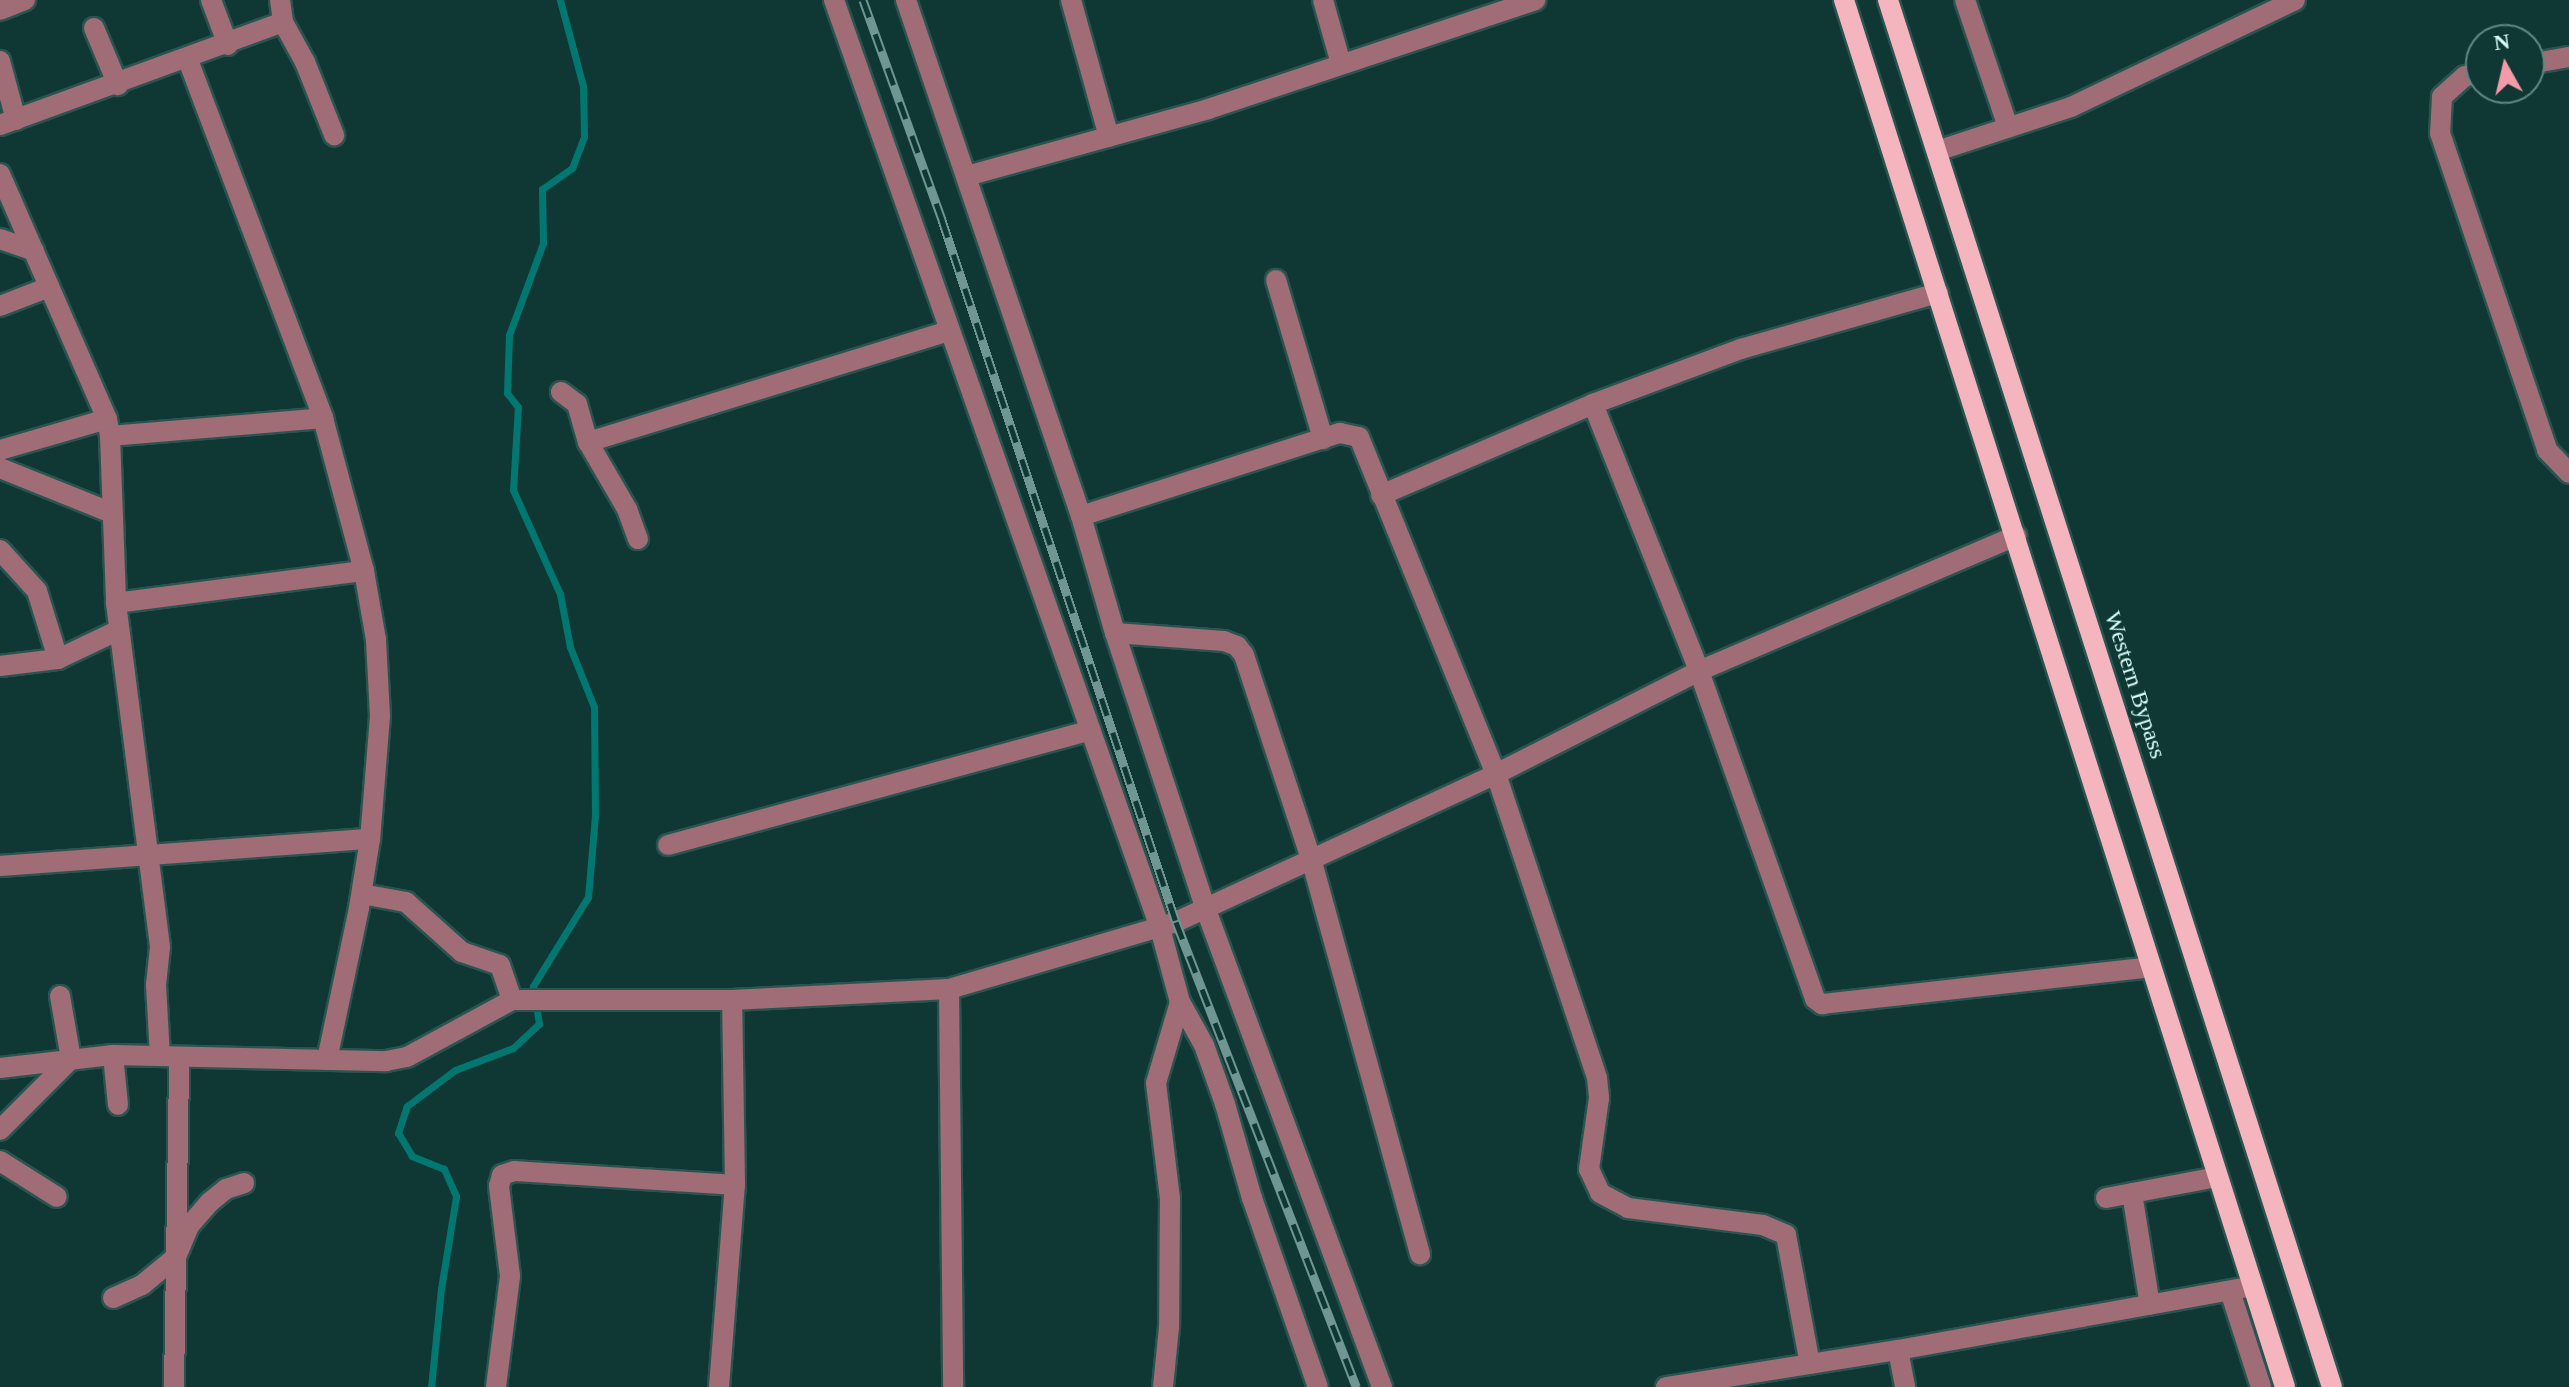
<!DOCTYPE html>
<html>
<head>
<meta charset="utf-8">
<style>
	body { margin:0 }
	#map { position:relative; width:2569px; height:1387px; overflow:hidden; background:#0f3835; font-family:Georgia,serif }
	div>[style] { position:absolute }
	[style*='--x'] { left:calc(var(--x)*1px); top:calc(var(--y)*1px); width:calc(var(--w)*1px); rotate:calc(var(--a)*1deg) }
	.stream>* { height:7px; margin:-3.5px; padding:0 3.5px; transform-origin:3.5px; border-radius:3.5px; background:#007771 }
	.roads { filter:drop-shadow(2px 0 #2b5450) drop-shadow(-2px 0 #2b5450) drop-shadow(0 2px #2b5450) drop-shadow(0 -2px #2b5450) }
	.minor>* { height:20px; margin:-10px; padding:0 10px; transform-origin:10px; border-radius:10px; background:#a06c75 }
	.major>* { height:20px; margin:-10px; padding:0 10px; transform-origin:10px; border-radius:10px; background:#f5b5bf }
	.rail>* { height:9px; margin-top:-4.5px; transform-origin:0; background:repeating-linear-gradient(90deg,#0f3835 0 18px,#6f9692 0 36px); box-sizing:border-box; border-block:2px solid #6f9692 }
	span { translate:-50% -50%; white-space:nowrap; text-align:center; line-height:1.15; -webkit-text-stroke:7px #0f3835; paint-order:stroke }
	.street-label { font-size:24px; color:#d9fdf9 }
	.north { position:absolute; left:2465px; top:24px; width:80px; height:80px; box-sizing:border-box; background:#0f3835; border:2px solid #608783; border-radius:50%; rotate:352deg; font-size:22px; font-weight:700; line-height:32px; text-align:center; color:#d9fdf9 }
	.north::after { content:''; display:block; margin:auto; width:28px; height:36px; background:#f39aaa; clip-path:polygon(50% 0,100% 100%,50% 72%,0 100%) }
</style>
</head>
<body>
<div id="map">
	<div class="stream">
		<i style="--x:431;--y:1387;--w:99;--a:-84.2"></i>
		<i style="--x:441;--y:1289;--w:94;--a:-80.8"></i>
		<i style="--x:456;--y:1196;--w:30;--a:-114"></i>
		<i style="--x:444;--y:1169;--w:35;--a:-158"></i>
		<i style="--x:412;--y:1156;--w:27;--a:-121"></i>
		<i style="--x:398;--y:1133;--w:28;--a:-72"></i>
		<i style="--x:407;--y:1106;--w:60;--a:-36.9"></i>
		<i style="--x:455;--y:1070;--w:62;--a:-20.8"></i>
		<i style="--x:513;--y:1048;--w:35;--a:-43"></i>
		<i style="--x:539;--y:1024;--w:38;--a:-99"></i>
		<i style="--x:533;--y:986;--w:105;--a:-58.3"></i>
		<i style="--x:588;--y:897;--w:81;--a:-85.1"></i>
		<i style="--x:595;--y:816;--w:109;--a:-90.5"></i>
		<i style="--x:594;--y:707;--w:65;--a:-111.8"></i>
		<i style="--x:570;--y:647;--w:54;--a:-100.7"></i>
		<i style="--x:560;--y:594;--w:114;--a:-114.3"></i>
		<i style="--x:513;--y:490;--w:83;--a:-86.6"></i>
		<i style="--x:518;--y:407;--w:18;--a:-128"></i>
		<i style="--x:507;--y:393;--w:58;--a:-88"></i>
		<i style="--x:509;--y:335;--w:98;--a:-69.7"></i>
		<i style="--x:543;--y:243;--w:54;--a:-91.1"></i>
		<i style="--x:542;--y:189;--w:37;--a:-35"></i>
		<i style="--x:572;--y:168;--w:33;--a:-69"></i>
		<i style="--x:584;--y:137;--w:51;--a:-91.1"></i>
		<i style="--x:583;--y:86;--w:89;--a:-105"></i>
	</div>
	<div class="roads">
		<div class="minor">
			<i style="--x:211;--y:0;--w:48;--a:69.3"></i>
			<i style="--x:280;--y:0;--w:22;--a:82"></i>
			<i style="--x:283;--y:22;--w:46;--a:61.2"></i>
			<i style="--x:305;--y:62;--w:79;--a:68.3"></i>
			<i style="--x:834;--y:0;--w:984;--a:70.64"></i>
			<i style="--x:1160;--y:928;--w:77;--a:74.9"></i>
			<i style="--x:1180;--y:1002;--w:84;--a:106.5"></i>
			<i style="--x:1156;--y:1083;--w:116;--a:83.1"></i>
			<i style="--x:1170;--y:1198;--w:129;--a:90.4"></i>
			<i style="--x:1169;--y:1327;--w:60;--a:95.7"></i>
			<i style="--x:906;--y:0;--w:545;--a:71.27"></i>
			<i style="--x:1081;--y:516;--w:122;--a:73.8"></i>
			<i style="--x:1115;--y:633;--w:288;--a:71.8"></i>
			<i style="--x:1205;--y:907;--w:512;--a:69.76"></i>
			<i style="--x:1071;--y:0;--w:142;--a:74.5"></i>
			<i style="--x:1323;--y:0;--w:66;--a:74.3"></i>
			<i style="--x:1965;--y:0;--w:134;--a:71.3"></i>
			<i style="--x:0;--y:10;--w:27;--a:-22"></i>
			<i style="--x:94;--y:28;--w:62;--a:67.2"></i>
			<i style="--x:188;--y:60;--w:383;--a:69.3"></i>
			<i style="--x:323;--y:418;--w:158;--a:75"></i>
			<i style="--x:364;--y:571;--w:70;--a:80.1"></i>
			<i style="--x:376;--y:640;--w:76;--a:87"></i>
			<i style="--x:380;--y:716;--w:123;--a:94.6"></i>
			<i style="--x:370;--y:839;--w:70;--a:99.1"></i>
			<i style="--x:359;--y:908;--w:155;--a:101.9"></i>
			<i style="--x:0;--y:61;--w:61;--a:74.8"></i>
			<i style="--x:2529;--y:64;--w:41;--a:-9.9"></i>
			<i style="--x:2481;--y:73;--w:16;--a:169"></i>
			<i style="--x:2465;--y:76;--w:31;--a:138"></i>
			<i style="--x:2442;--y:97;--w:36;--a:93"></i>
			<i style="--x:2440;--y:133;--w:335;--a:71.3"></i>
			<i style="--x:2547;--y:450;--w:32;--a:46"></i>
			<i style="--x:0;--y:125;--w:301;--a:-20"></i>
			<i style="--x:1937;--y:151;--w:141;--a:-18.2"></i>
			<i style="--x:2071;--y:107;--w:248;--a:-25.5"></i>
			<i style="--x:0;--y:174;--w:267;--a:66.4"></i>
			<i style="--x:107;--y:419;--w:17;--a:80"></i>
			<i style="--x:110;--y:436;--w:167;--a:87.9"></i>
			<i style="--x:116;--y:603;--w:347;--a:82.7"></i>
			<i style="--x:160;--y:947;--w:38;--a:96"></i>
			<i style="--x:156;--y:985;--w:71;--a:86.8"></i>
			<i style="--x:967;--y:176;--w:250;--a:-15.5"></i>
			<i style="--x:1208;--y:109;--w:345;--a:-18.4"></i>
			<i style="--x:0;--y:239;--w:36;--a:19"></i>
			<i style="--x:1276;--y:280;--w:166;--a:73.5"></i>
			<i style="--x:0;--y:306;--w:53;--a:-21.2"></i>
			<i style="--x:561;--y:392;--w:20;--a:37"></i>
			<i style="--x:577;--y:404;--w:40;--a:74"></i>
			<i style="--x:588;--y:442;--w:78;--a:59.8"></i>
			<i style="--x:627;--y:509;--w:32;--a:70"></i>
			<i style="--x:1593;--y:404;--w:287;--a:68.3"></i>
			<i style="--x:1699;--y:671;--w:348;--a:70.5"></i>
			<i style="--x:1815;--y:999;--w:9;--a:36"></i>
			<i style="--x:1822;--y:1004;--w:331;--a:-6.4"></i>
			<i style="--x:110;--y:436;--w:214;--a:-4.8"></i>
			<i style="--x:588;--y:442;--w:378;--a:-17.1"></i>
			<i style="--x:0;--y:450;--w:111;--a:-16.2"></i>
			<i style="--x:0;--y:468;--w:121;--a:21.9"></i>
			<i style="--x:1381;--y:495;--w:231;--a:-23.2"></i>
			<i style="--x:1593;--y:404;--w:158;--a:-20.4"></i>
			<i style="--x:1741;--y:349;--w:205;--a:-15.9"></i>
			<i style="--x:1081;--y:516;--w:272;--a:-17.8"></i>
			<i style="--x:1340;--y:433;--w:19;--a:12"></i>
			<i style="--x:1359;--y:437;--w:364;--a:67.9"></i>
			<i style="--x:1496;--y:774;--w:320;--a:71.6"></i>
			<i style="--x:1597;--y:1078;--w:20;--a:84"></i>
			<i style="--x:1599;--y:1098;--w:72;--a:98"></i>
			<i style="--x:1589;--y:1169;--w:26;--a:65"></i>
			<i style="--x:1600;--y:1193;--w:32;--a:28"></i>
			<i style="--x:1628;--y:1208;--w:136;--a:7.2"></i>
			<i style="--x:1763;--y:1225;--w:25;--a:23"></i>
			<i style="--x:1786;--y:1235;--w:131;--a:79.5"></i>
			<i style="--x:0;--y:550;--w:55;--a:47.9"></i>
			<i style="--x:37;--y:591;--w:71;--a:72.8"></i>
			<i style="--x:116;--y:603;--w:250;--a:-7.4"></i>
			<i style="--x:1115;--y:633;--w:109;--a:4.2"></i>
			<i style="--x:1224;--y:641;--w:14;--a:21"></i>
			<i style="--x:1237;--y:646;--w:11;--a:52"></i>
			<i style="--x:1244;--y:655;--w:218;--a:71.8"></i>
			<i style="--x:1312;--y:862;--w:407;--a:74.6"></i>
			<i style="--x:0;--y:666;--w:58;--a:-6.9"></i>
			<i style="--x:58;--y:659;--w:68;--a:-25.4"></i>
			<i style="--x:668;--y:845;--w:438;--a:-15.2"></i>
			<i style="--x:0;--y:866;--w:371;--a:-4.2"></i>
			<i style="--x:362;--y:894;--w:45;--a:10.3"></i>
			<i style="--x:406;--y:902;--w:75;--a:41.8"></i>
			<i style="--x:462;--y:952;--w:40;--a:18.9"></i>
			<i style="--x:500;--y:965;--w:37;--a:71"></i>
			<i style="--x:949;--y:989;--w:398;--a:89.4"></i>
			<i style="--x:1180;--y:1002;--w:49;--a:60.8"></i>
			<i style="--x:1204;--y:1045;--w:63;--a:70.4"></i>
			<i style="--x:1225;--y:1104;--w:98;--a:74"></i>
			<i style="--x:1252;--y:1198;--w:200;--a:70.8"></i>
			<i style="--x:113;--y:1055;--w:50;--a:84.3"></i>
			<i style="--x:0;--y:1068;--w:114;--a:-6.6"></i>
			<i style="--x:113;--y:1055;--w:273;--a:1.3"></i>
			<i style="--x:386;--y:1061;--w:21;--a:-11"></i>
			<i style="--x:407;--y:1057;--w:119;--a:-28.5"></i>
			<i style="--x:512;--y:1000;--w:220;--a:0"></i>
			<i style="--x:732;--y:1000;--w:217;--a:-2.9"></i>
			<i style="--x:949;--y:989;--w:237;--a:-16.4"></i>
			<i style="--x:1176;--y:922;--w:353;--a:-24.8"></i>
			<i style="--x:1496;--y:774;--w:228;--a:-26.9"></i>
			<i style="--x:1699;--y:671;--w:345;--a:-23.1"></i>
			<i style="--x:0;--y:1130;--w:100;--a:-45"></i>
			<i style="--x:71;--y:1059;--w:64;--a:-99.9"></i>
			<i style="--x:0;--y:1161;--w:67;--a:32.3"></i>
			<i style="--x:2132;--y:1193;--w:113;--a:80.9"></i>
			<i style="--x:2106;--y:1198;--w:113;--a:-10.7"></i>
			<i style="--x:2230;--y:1291;--w:101;--a:72.1"></i>
			<i style="--x:113;--y:1298;--w:32;--a:-24"></i>
			<i style="--x:142;--y:1285;--w:44;--a:-39.5"></i>
			<i style="--x:176;--y:1257;--w:34;--a:-67"></i>
			<i style="--x:189;--y:1226;--w:32;--a:-49"></i>
			<i style="--x:210;--y:1202;--w:21;--a:-39"></i>
			<i style="--x:226;--y:1189;--w:19;--a:-18"></i>
			<i style="--x:1898;--y:1350;--w:38;--a:79"></i>
			<i style="--x:174;--y:1387;--w:330;--a:-89.1"></i>
			<i style="--x:496;--y:1387;--w:112;--a:-82.8"></i>
			<i style="--x:510;--y:1276;--w:91;--a:-97"></i>
			<i style="--x:499;--y:1186;--w:11;--a:-75"></i>
			<i style="--x:502;--y:1175;--w:13;--a:-18"></i>
			<i style="--x:514;--y:1171;--w:221;--a:3.6"></i>
			<i style="--x:719;--y:1387;--w:203;--a:-85.5"></i>
			<i style="--x:735;--y:1185;--w:185;--a:-90.9"></i>
			<i style="--x:1666;--y:1387;--w:235;--a:-9.1"></i>
			<i style="--x:1898;--y:1350;--w:360;--a:-10.2"></i>
		</div>
		<div class="major">
			<i style="--x:1844;--y:0;--w:1455;--a:72.36"></i>
			<i style="--x:1888;--y:0;--w:1456;--a:72.25"></i>
		</div>
	</div>
	<div class="rail">
		<i style="--x:863;--y:0;--w:234;--a:70.2"></i>
		<i style="--x:942;--y:220;--w:740;--a:71.57"></i>
		<i style="--x:1176;--y:922;--w:499;--a:68.8"></i>
	</div>
	<div class="street-label">
		<span style="left:2135px;top:685px;rotate:72deg">Western Bypass</span>
	</div>
	<div class="north">N</div>
</div>
</body>
</html>
